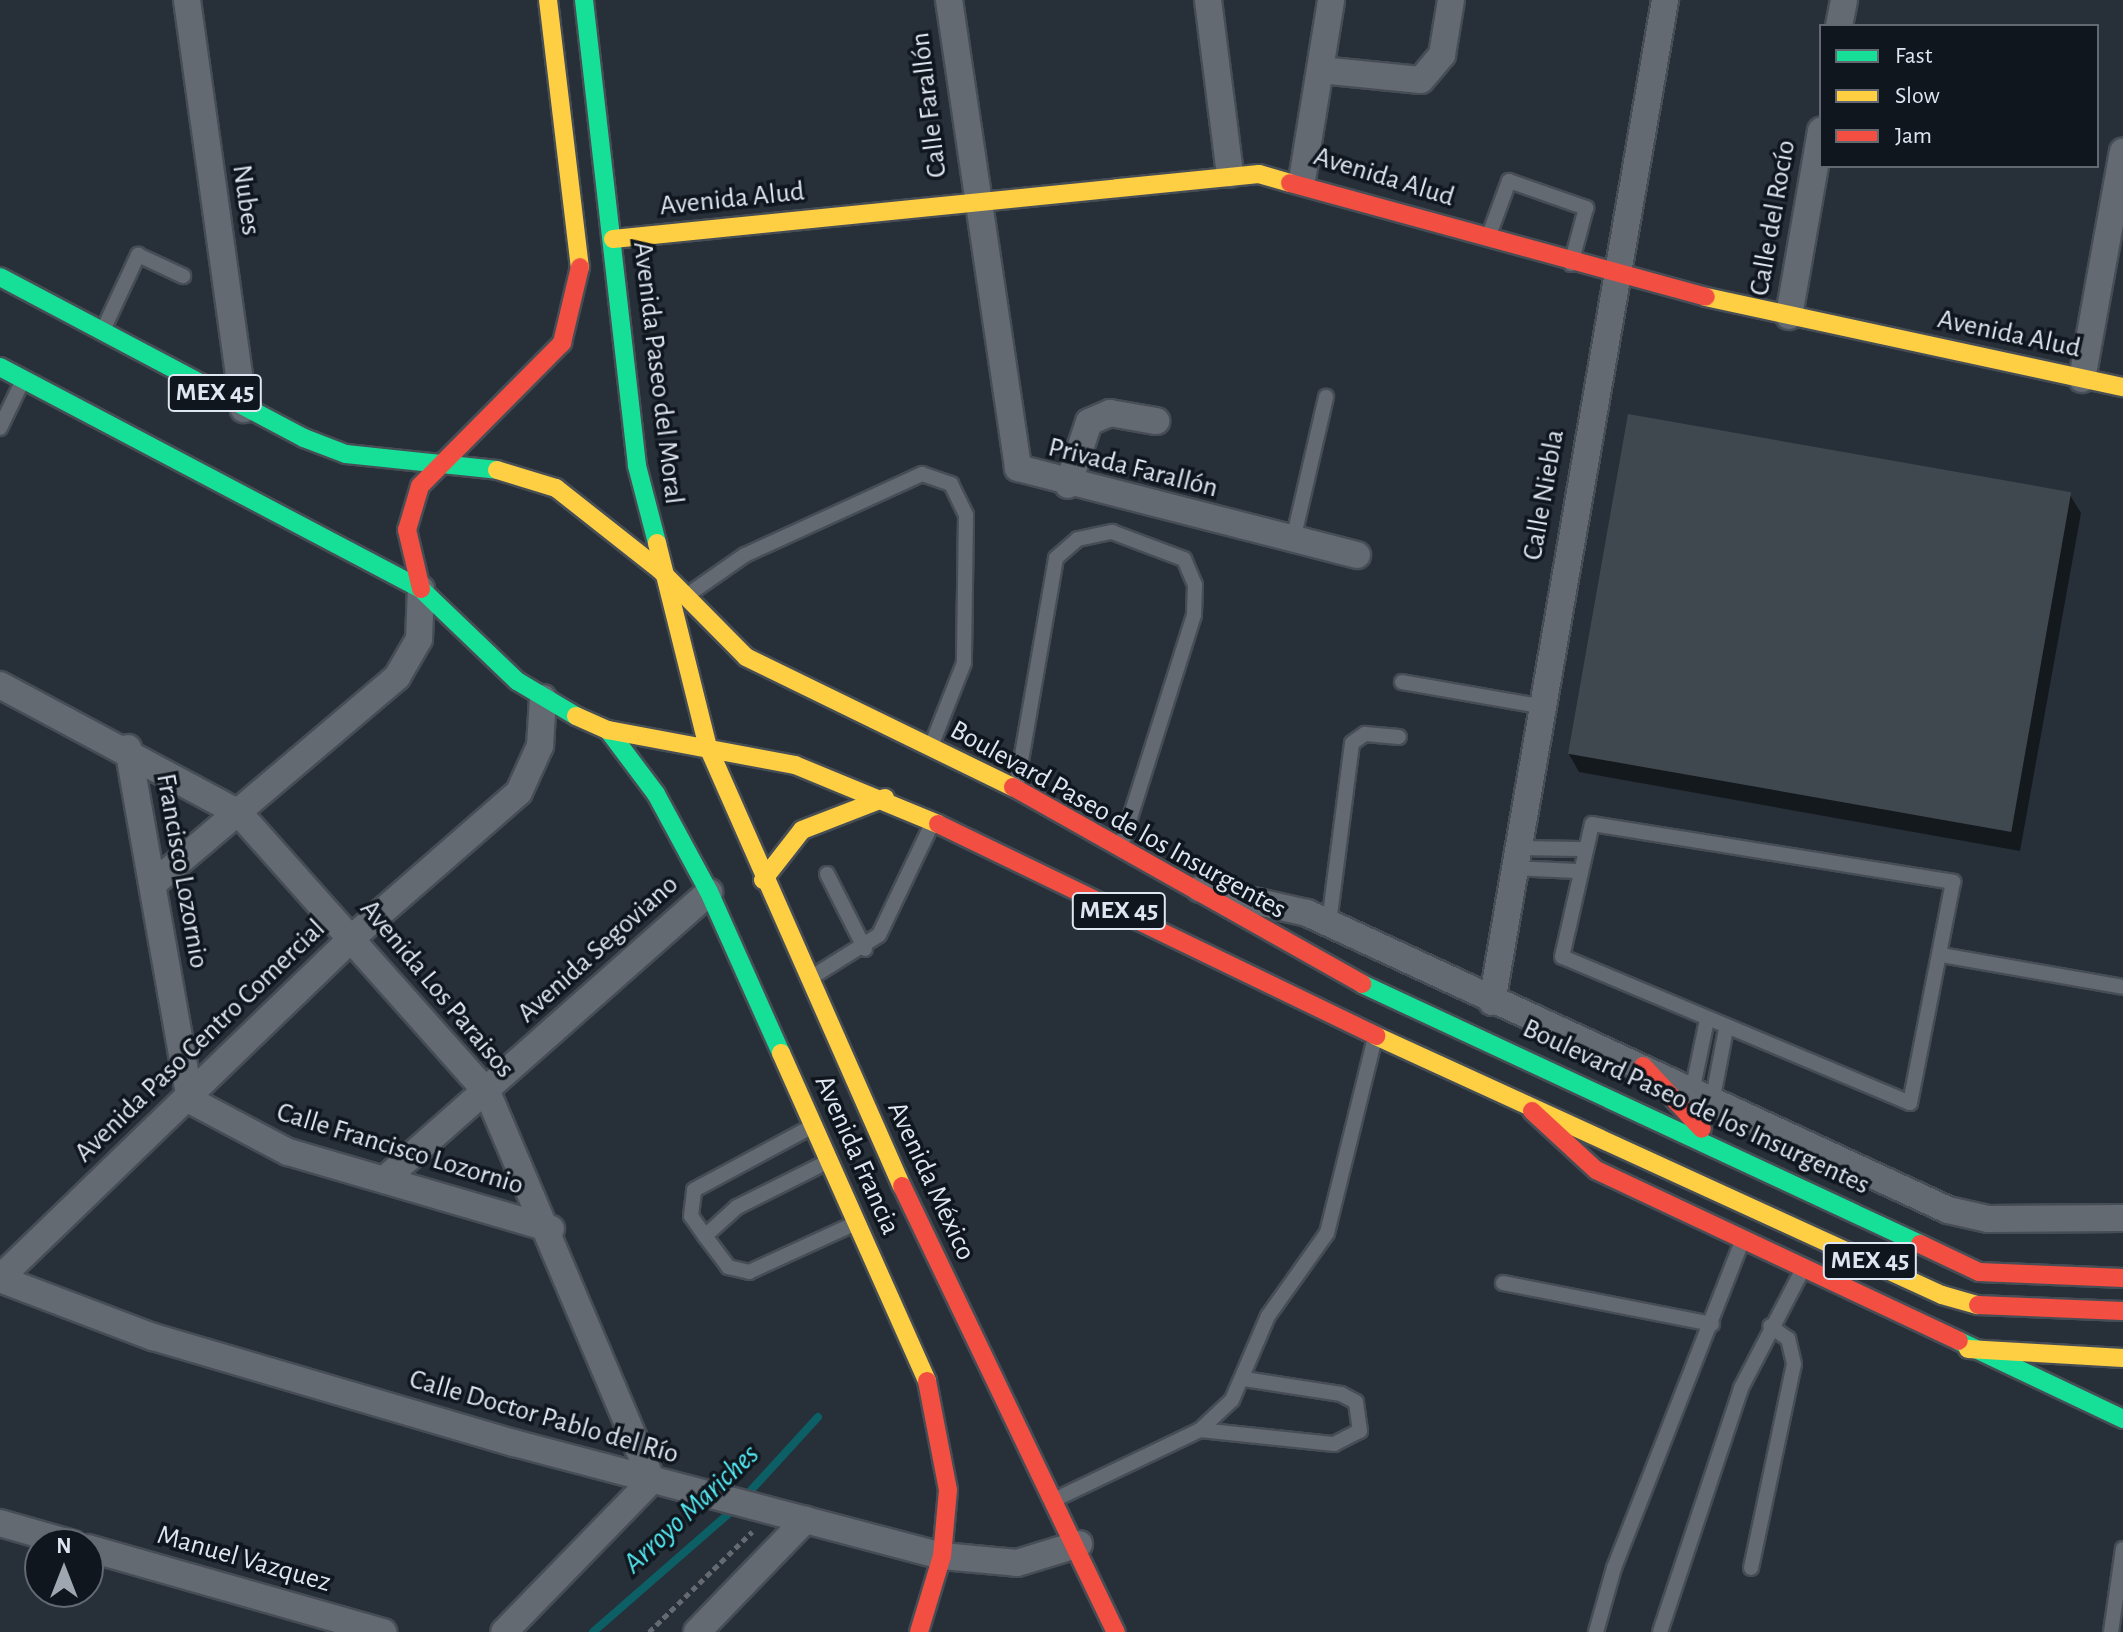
<!DOCTYPE html>
<html>
<head>
<meta charset="utf-8">
<style>
	body { margin:0 }
	#map { position:relative; width:2123px; height:1632px; overflow:hidden; background:#272f38; font-family:"Alegreya Sans",sans-serif }
	div>[style] { position:absolute }
	[style*='--x'] { left:calc(var(--x)*1px); top:calc(var(--y)*1px); width:calc(var(--w)*1px); rotate:calc(var(--a)*1deg) }
	.shadow>* { inset:0; background:#0007 }
	.stream>* { height:8px; margin:-4px; padding:0 4px; transform-origin:4px; border-radius:4px; background:#0c5f65 }
	.building>* { inset:0; background:#40484f; transform-origin:0 0 }
	.path>* { height:5px; margin-top:-2.5px; transform-origin:0; background:repeating-linear-gradient(90deg,#646a70 0 6px,transparent 0 10px) }
	.roads { filter:drop-shadow(2px 0 #464d55) drop-shadow(-2px 0 #464d55) drop-shadow(0 2px #464d55) drop-shadow(0 -2px #464d55) }
	.lane>* { height:14px; margin:-7px; padding:0 7px; transform-origin:7px; border-radius:7px; background:#646a72 }
	.street>* { height:26px; margin:-13px; padding:0 13px; transform-origin:13px; border-radius:13px; background:#646a72 }
	.fast>* { height:18px; margin:-9px; padding:0 9px; transform-origin:9px; border-radius:9px; background:#16e098 }
	.slow>* { height:18px; margin:-9px; padding:0 9px; transform-origin:9px; border-radius:9px; background:#ffcf43 }
	.jam>* { height:18px; margin:-9px; padding:0 9px; transform-origin:9px; border-radius:9px; background:#f24e42 }
	span { translate:-50% -50%; white-space:nowrap; text-align:center; line-height:1.15; -webkit-text-stroke:7px #10161d; paint-order:stroke }
	.shield-label span { padding:2px 6px; background:#10161d; border:2px solid; border-radius:6px; -webkit-text-stroke-width:0 }
	.shield-label { font-size:26px; color:#dee6f1; font-weight:700 }
	.street-label { font-size:28px; color:#dee6f1 }
	.water-label { font-size:30px; color:#54e9f2; font-style:italic }
	.legend { position:absolute; left:1819px; top:24px; width:280px; height:144px; box-sizing:border-box; background:#10161d; border:2px solid #626972; margin:0; padding:10px 14px; list-style:none; font-size:24px; color:#dee6f1 }
	.legend li { display:flex; align-items:center; gap:16px; height:40px }
	.legend b { width:40px; border:2px solid #626972 }
	.north { position:absolute; left:24px; top:1528px; width:80px; height:80px; box-sizing:border-box; background:#10161d; border:2px solid #626972; border-radius:50%; rotate:0deg; font-size:22px; font-weight:700; line-height:32px; text-align:center; color:#dee6f1 }
	.north::after { content:''; display:block; margin:auto; width:28px; height:36px; background:#9ea6b0; clip-path:polygon(50% 0,100% 100%,50% 72%,0 100%) }
</style>
</head>
<body>
<div id="map">
	<div class="shadow">
		<i style="clip-path:polygon(2070px 495px,2081px 513px,2020px 851px,1579px 772px,1569px 754px)"></i>
	</div>
	<div class="stream">
		<i style="--x:593;--y:1632;--w:186;--a:-41.1"></i>
		<i style="--x:733;--y:1510;--w:126;--a:-47.6"></i>
	</div>
	<div class="building">
		<i style="left:1628px;top:414px;width:450px;height:345px;rotate:10deg"></i>
	</div>
	<div class="path">
		<i style="--x:649;--y:1632;--w:144;--a:-44.2"></i>
	</div>
	<div class="roads">
		<div class="lane">
			<i style="--x:1488;--y:238;--w:61;--a:-69.8"></i>
			<i style="--x:1509;--y:181;--w:82;--a:19.3"></i>
			<i style="--x:1586;--y:208;--w:58;--a:105"></i>
			<i style="--x:104;--y:328;--w:81;--a:-65"></i>
			<i style="--x:138;--y:255;--w:50;--a:25"></i>
			<i style="--x:0;--y:428;--w:51;--a:-64.4"></i>
			<i style="--x:1293;--y:540;--w:147;--a:-77"></i>
			<i style="--x:689;--y:594;--w:68;--a:-34.9"></i>
			<i style="--x:745;--y:555;--w:195;--a:-24.6"></i>
			<i style="--x:922;--y:474;--w:31;--a:19"></i>
			<i style="--x:951;--y:484;--w:34;--a:64"></i>
			<i style="--x:966;--y:515;--w:148;--a:90.8"></i>
			<i style="--x:964;--y:663;--w:87;--a:111.6"></i>
			<i style="--x:1402;--y:682;--w:140;--a:9.9"></i>
			<i style="--x:1017;--y:784;--w:229;--a:-80.2"></i>
			<i style="--x:1056;--y:558;--w:29;--a:-41"></i>
			<i style="--x:1078;--y:539;--w:35;--a:-12"></i>
			<i style="--x:1112;--y:532;--w:77;--a:20.6"></i>
			<i style="--x:1184;--y:559;--w:28;--a:67"></i>
			<i style="--x:1195;--y:585;--w:30;--a:92"></i>
			<i style="--x:1194;--y:615;--w:242;--a:107.5"></i>
			<i style="--x:1592;--y:824;--w:366;--a:9.1"></i>
			<i style="--x:1953;--y:882;--w:225;--a:101"></i>
			<i style="--x:1910;--y:1103;--w:377;--a:-157.2"></i>
			<i style="--x:1562;--y:957;--w:136;--a:-77.3"></i>
			<i style="--x:1517;--y:848;--w:63;--a:0.9"></i>
			<i style="--x:1513;--y:868;--w:63;--a:2.7"></i>
			<i style="--x:827;--y:874;--w:84;--a:63.1"></i>
			<i style="--x:1329;--y:923;--w:181;--a:-82.7"></i>
			<i style="--x:1352;--y:743;--w:16;--a:-35"></i>
			<i style="--x:1365;--y:734;--w:34;--a:5"></i>
			<i style="--x:1942;--y:955;--w:184;--a:10"></i>
			<i style="--x:812;--y:977;--w:79;--a:-32.1"></i>
			<i style="--x:879;--y:935;--w:123;--a:-64.5"></i>
			<i style="--x:1693;--y:1087;--w:68;--a:-78.2"></i>
			<i style="--x:1713;--y:1097;--w:69;--a:-79.2"></i>
			<i style="--x:829;--y:1161;--w:103;--a:153.4"></i>
			<i style="--x:737;--y:1207;--w:43;--a:137.8"></i>
			<i style="--x:705;--y:1236;--w:39;--a:53"></i>
			<i style="--x:728;--y:1267;--w:22;--a:13"></i>
			<i style="--x:749;--y:1272;--w:118;--a:-24.6"></i>
			<i style="--x:705;--y:1236;--w:24;--a:-125"></i>
			<i style="--x:691;--y:1216;--w:26;--a:-83"></i>
			<i style="--x:694;--y:1190;--w:135;--a:-28.3"></i>
			<i style="--x:1503;--y:1283;--w:213;--a:11.1"></i>
			<i style="--x:1200;--y:1430;--w:135;--a:6"></i>
			<i style="--x:1334;--y:1444;--w:29;--a:-27"></i>
			<i style="--x:1360;--y:1431;--w:29;--a:-98"></i>
			<i style="--x:1356;--y:1402;--w:17;--a:-152"></i>
			<i style="--x:1341;--y:1394;--w:98;--a:-171.2"></i>
			<i style="--x:1056;--y:1499;--w:160;--a:-25.6"></i>
			<i style="--x:1200;--y:1430;--w:44;--a:-43.2"></i>
			<i style="--x:1232;--y:1400;--w:91;--a:-66.8"></i>
			<i style="--x:1268;--y:1316;--w:102;--a:-54.6"></i>
			<i style="--x:1327;--y:1233;--w:198;--a:-76.2"></i>
			<i style="--x:1751;--y:1568;--w:208;--a:-78.1"></i>
			<i style="--x:1794;--y:1364;--w:26;--a:-103"></i>
			<i style="--x:1788;--y:1339;--w:22;--a:-144"></i>
			<i style="--x:1596;--y:1632;--w:66;--a:-74.3"></i>
			<i style="--x:1614;--y:1568;--w:353;--a:-68.6"></i>
			<i style="--x:1660;--y:1632;--w:257;--a:-71.6"></i>
			<i style="--x:1741;--y:1388;--w:134;--a:-62.5"></i>
			<i style="--x:2111;--y:1632;--w:84;--a:-81.8"></i>
		</div>
		<div class="street">
			<i style="--x:187;--y:0;--w:413;--a:82.1"></i>
			<i style="--x:949;--y:0;--w:473;--a:81.6"></i>
			<i style="--x:1018;--y:468;--w:350;--a:14.4"></i>
			<i style="--x:1208;--y:0;--w:175;--a:82.8"></i>
			<i style="--x:1839;--y:26;--w:26;--a:-79"></i>
			<i style="--x:1320;--y:70;--w:101;--a:5.7"></i>
			<i style="--x:1421;--y:80;--w:33;--a:-50"></i>
			<i style="--x:1442;--y:55;--w:56;--a:-80.7"></i>
			<i style="--x:1302;--y:180;--w:182;--a:-80.8"></i>
			<i style="--x:1789;--y:316;--w:188;--a:-80.2"></i>
			<i style="--x:2082;--y:379;--w:231;--a:-79.8"></i>
			<i style="--x:1068;--y:485;--w:66;--a:-71.6"></i>
			<i style="--x:1089;--y:422;--w:23;--a:-23"></i>
			<i style="--x:1110;--y:413;--w:47;--a:9.9"></i>
			<i style="--x:0;--y:685;--w:271;--a:28.2"></i>
			<i style="--x:239;--y:813;--w:373;--a:48.4"></i>
			<i style="--x:487;--y:1092;--w:422;--a:67"></i>
			<i style="--x:652;--y:1480;--w:212;--a:134.2"></i>
			<i style="--x:128;--y:748;--w:357;--a:80"></i>
			<i style="--x:153;--y:884;--w:320;--a:-40.3"></i>
			<i style="--x:397;--y:677;--w:44;--a:-59.9"></i>
			<i style="--x:419;--y:639;--w:50;--a:-87.7"></i>
			<i style="--x:1200;--y:889;--w:110;--a:12.6"></i>
			<i style="--x:1307;--y:913;--w:706;--a:24.86"></i>
			<i style="--x:1948;--y:1210;--w:41;--a:12.7"></i>
			<i style="--x:1988;--y:1219;--w:135;--a:-0.4"></i>
			<i style="--x:1492;--y:1002;--w:1017;--a:-80.2"></i>
			<i style="--x:190;--y:1100;--w:111;--a:28"></i>
			<i style="--x:288;--y:1152;--w:274;--a:16.3"></i>
			<i style="--x:385;--y:1179;--w:433;--a:-41.5"></i>
			<i style="--x:0;--y:1278;--w:491;--a:-44"></i>
			<i style="--x:353;--y:937;--w:220;--a:-41.1"></i>
			<i style="--x:519;--y:792;--w:51;--a:-65.5"></i>
			<i style="--x:540;--y:746;--w:48;--a:-86.4"></i>
			<i style="--x:0;--y:1279;--w:164;--a:20.8"></i>
			<i style="--x:153;--y:1337;--w:376;--a:16.4"></i>
			<i style="--x:514;--y:1443;--w:443;--a:14.8"></i>
			<i style="--x:942;--y:1556;--w:75;--a:5.3"></i>
			<i style="--x:1017;--y:1563;--w:65;--a:-17"></i>
			<i style="--x:0;--y:1523;--w:76;--a:16"></i>
			<i style="--x:88;--y:1548;--w:307;--a:15.9"></i>
			<i style="--x:697;--y:1632;--w:156;--a:-46"></i>
		</div>
		<div class="fast">
			<i style="--x:584;--y:0;--w:469;--a:83.5"></i>
			<i style="--x:637;--y:466;--w:80;--a:75.4"></i>
			<i style="--x:0;--y:277;--w:344;--a:27.9"></i>
			<i style="--x:304;--y:438;--w:45;--a:20.9"></i>
			<i style="--x:346;--y:454;--w:152;--a:6"></i>
			<i style="--x:0;--y:367;--w:476;--a:27.8"></i>
			<i style="--x:421;--y:589;--w:133;--a:43.8"></i>
			<i style="--x:517;--y:681;--w:69;--a:30.7"></i>
			<i style="--x:608;--y:730;--w:80;--a:53.1"></i>
			<i style="--x:656;--y:794;--w:111;--a:61.6"></i>
			<i style="--x:709;--y:892;--w:176;--a:65.9"></i>
			<i style="--x:1362;--y:984;--w:616;--a:24.98"></i>
			<i style="--x:1959;--y:1341;--w:182;--a:25.4"></i>
		</div>
		<div class="slow">
			<i style="--x:548;--y:0;--w:269;--a:83.2"></i>
			<i style="--x:613;--y:239;--w:649;--a:-5.75"></i>
			<i style="--x:1259;--y:174;--w:32;--a:16"></i>
			<i style="--x:1706;--y:297;--w:427;--a:12.2"></i>
			<i style="--x:497;--y:470;--w:62;--a:17"></i>
			<i style="--x:556;--y:488;--w:132;--a:38.3"></i>
			<i style="--x:660;--y:570;--w:122;--a:45.3"></i>
			<i style="--x:746;--y:657;--w:297;--a:26"></i>
			<i style="--x:657;--y:543;--w:210;--a:76"></i>
			<i style="--x:708;--y:747;--w:480;--a:66.2"></i>
			<i style="--x:576;--y:716;--w:35;--a:24"></i>
			<i style="--x:608;--y:730;--w:190;--a:10.6"></i>
			<i style="--x:795;--y:765;--w:155;--a:22.4"></i>
			<i style="--x:763;--y:880;--w:63;--a:-52"></i>
			<i style="--x:802;--y:830;--w:89;--a:-21.1"></i>
			<i style="--x:1376;--y:1036;--w:622;--a:24.59"></i>
			<i style="--x:1942;--y:1295;--w:37;--a:16"></i>
			<i style="--x:781;--y:1053;--w:359;--a:66"></i>
			<i style="--x:1968;--y:1349;--w:155;--a:3.3"></i>
		</div>
		<div class="jam">
			<i style="--x:1290;--y:183;--w:431;--a:15.3"></i>
			<i style="--x:421;--y:589;--w:61;--a:-103.3"></i>
			<i style="--x:407;--y:530;--w:46;--a:-73.5"></i>
			<i style="--x:420;--y:486;--w:202;--a:-45.2"></i>
			<i style="--x:562;--y:343;--w:78;--a:-76.7"></i>
			<i style="--x:1013;--y:787;--w:401;--a:29.4"></i>
			<i style="--x:938;--y:824;--w:487;--a:25.8"></i>
			<i style="--x:1643;--y:1066;--w:86;--a:46.9"></i>
			<i style="--x:1532;--y:1111;--w:87;--a:42.7"></i>
			<i style="--x:1596;--y:1170;--w:401;--a:25.2"></i>
			<i style="--x:902;--y:1186;--w:495;--a:64.4"></i>
			<i style="--x:1920;--y:1244;--w:65;--a:25.4"></i>
			<i style="--x:1979;--y:1272;--w:144;--a:2.4"></i>
			<i style="--x:1978;--y:1305;--w:145;--a:2.4"></i>
			<i style="--x:919;--y:1632;--w:79;--a:-73.2"></i>
			<i style="--x:942;--y:1556;--w:66;--a:-84.8"></i>
			<i style="--x:948;--y:1490;--w:111;--a:-100.9"></i>
		</div>
	</div>
	<div class="shield-label">
		<span style="left:215px;top:393px">MEX 45</span>
		<span style="left:1119px;top:911px">MEX 45</span>
		<span style="left:1870px;top:1261px">MEX 45</span>
	</div>
	<div class="street-label">
		<span style="left:929px;top:105px;rotate:-97deg">Calle Farallón</span>
		<span style="left:1384px;top:177px;rotate:17deg">Avenida Alud</span>
		<span style="left:732px;top:199px;rotate:-6deg">Avenida Alud</span>
		<span style="left:246px;top:200px;rotate:82deg">Nubes</span>
		<span style="left:1773px;top:218px;rotate:-80deg">Calle del Rocío</span>
		<span style="left:2009px;top:334px;rotate:12deg">Avenida Alud</span>
		<span style="left:658px;top:373px;rotate:83deg">Avenida Paseo del Moral</span>
		<span style="left:1133px;top:468px;rotate:14deg">Privada Farallón</span>
		<span style="left:1544px;top:495px;rotate:-80deg">Calle Niebla</span>
		<span style="left:1118px;top:820px;rotate:29deg">Boulevard Paseo de los Insurgentes</span>
		<span style="left:182px;top:871px;rotate:80deg">Francisco Lozornio</span>
		<span style="left:598px;top:949px;rotate:-42deg">Avenida Segoviano</span>
		<span style="left:437px;top:989px;rotate:50deg">Avenida Los Paraisos</span>
		<span style="left:200px;top:1041px;rotate:-44deg">Avenida Paso Centro Comercial</span>
		<span style="left:1696px;top:1107px;rotate:25deg">Boulevard Paseo de los Insurgentes</span>
		<span style="left:400px;top:1149px;rotate:17deg">Calle Francisco Lozornio</span>
		<span style="left:857px;top:1155px;rotate:66deg">Avenida Francia</span>
		<span style="left:931px;top:1181px;rotate:65deg">Avenida México</span>
		<span style="left:544px;top:1417px;rotate:16deg">Calle Doctor Pablo del Río</span>
		<span style="left:244px;top:1559px;rotate:16deg">Manuel Vazquez</span>
	</div>
	<div class="water-label">
		<span style="left:691px;top:1509px;rotate:-43deg">Arroyo Mariches</span>
	</div>
	<ul class="legend">
	<li><b style="height:10px;background:#16e098"></b>Fast</li>
	<li><b style="height:10px;background:#ffcf43"></b>Slow</li>
	<li><b style="height:10px;background:#f24e42"></b>Jam</li>
	</ul>
	<div class="north">N</div>
</div>
</body>
</html>
